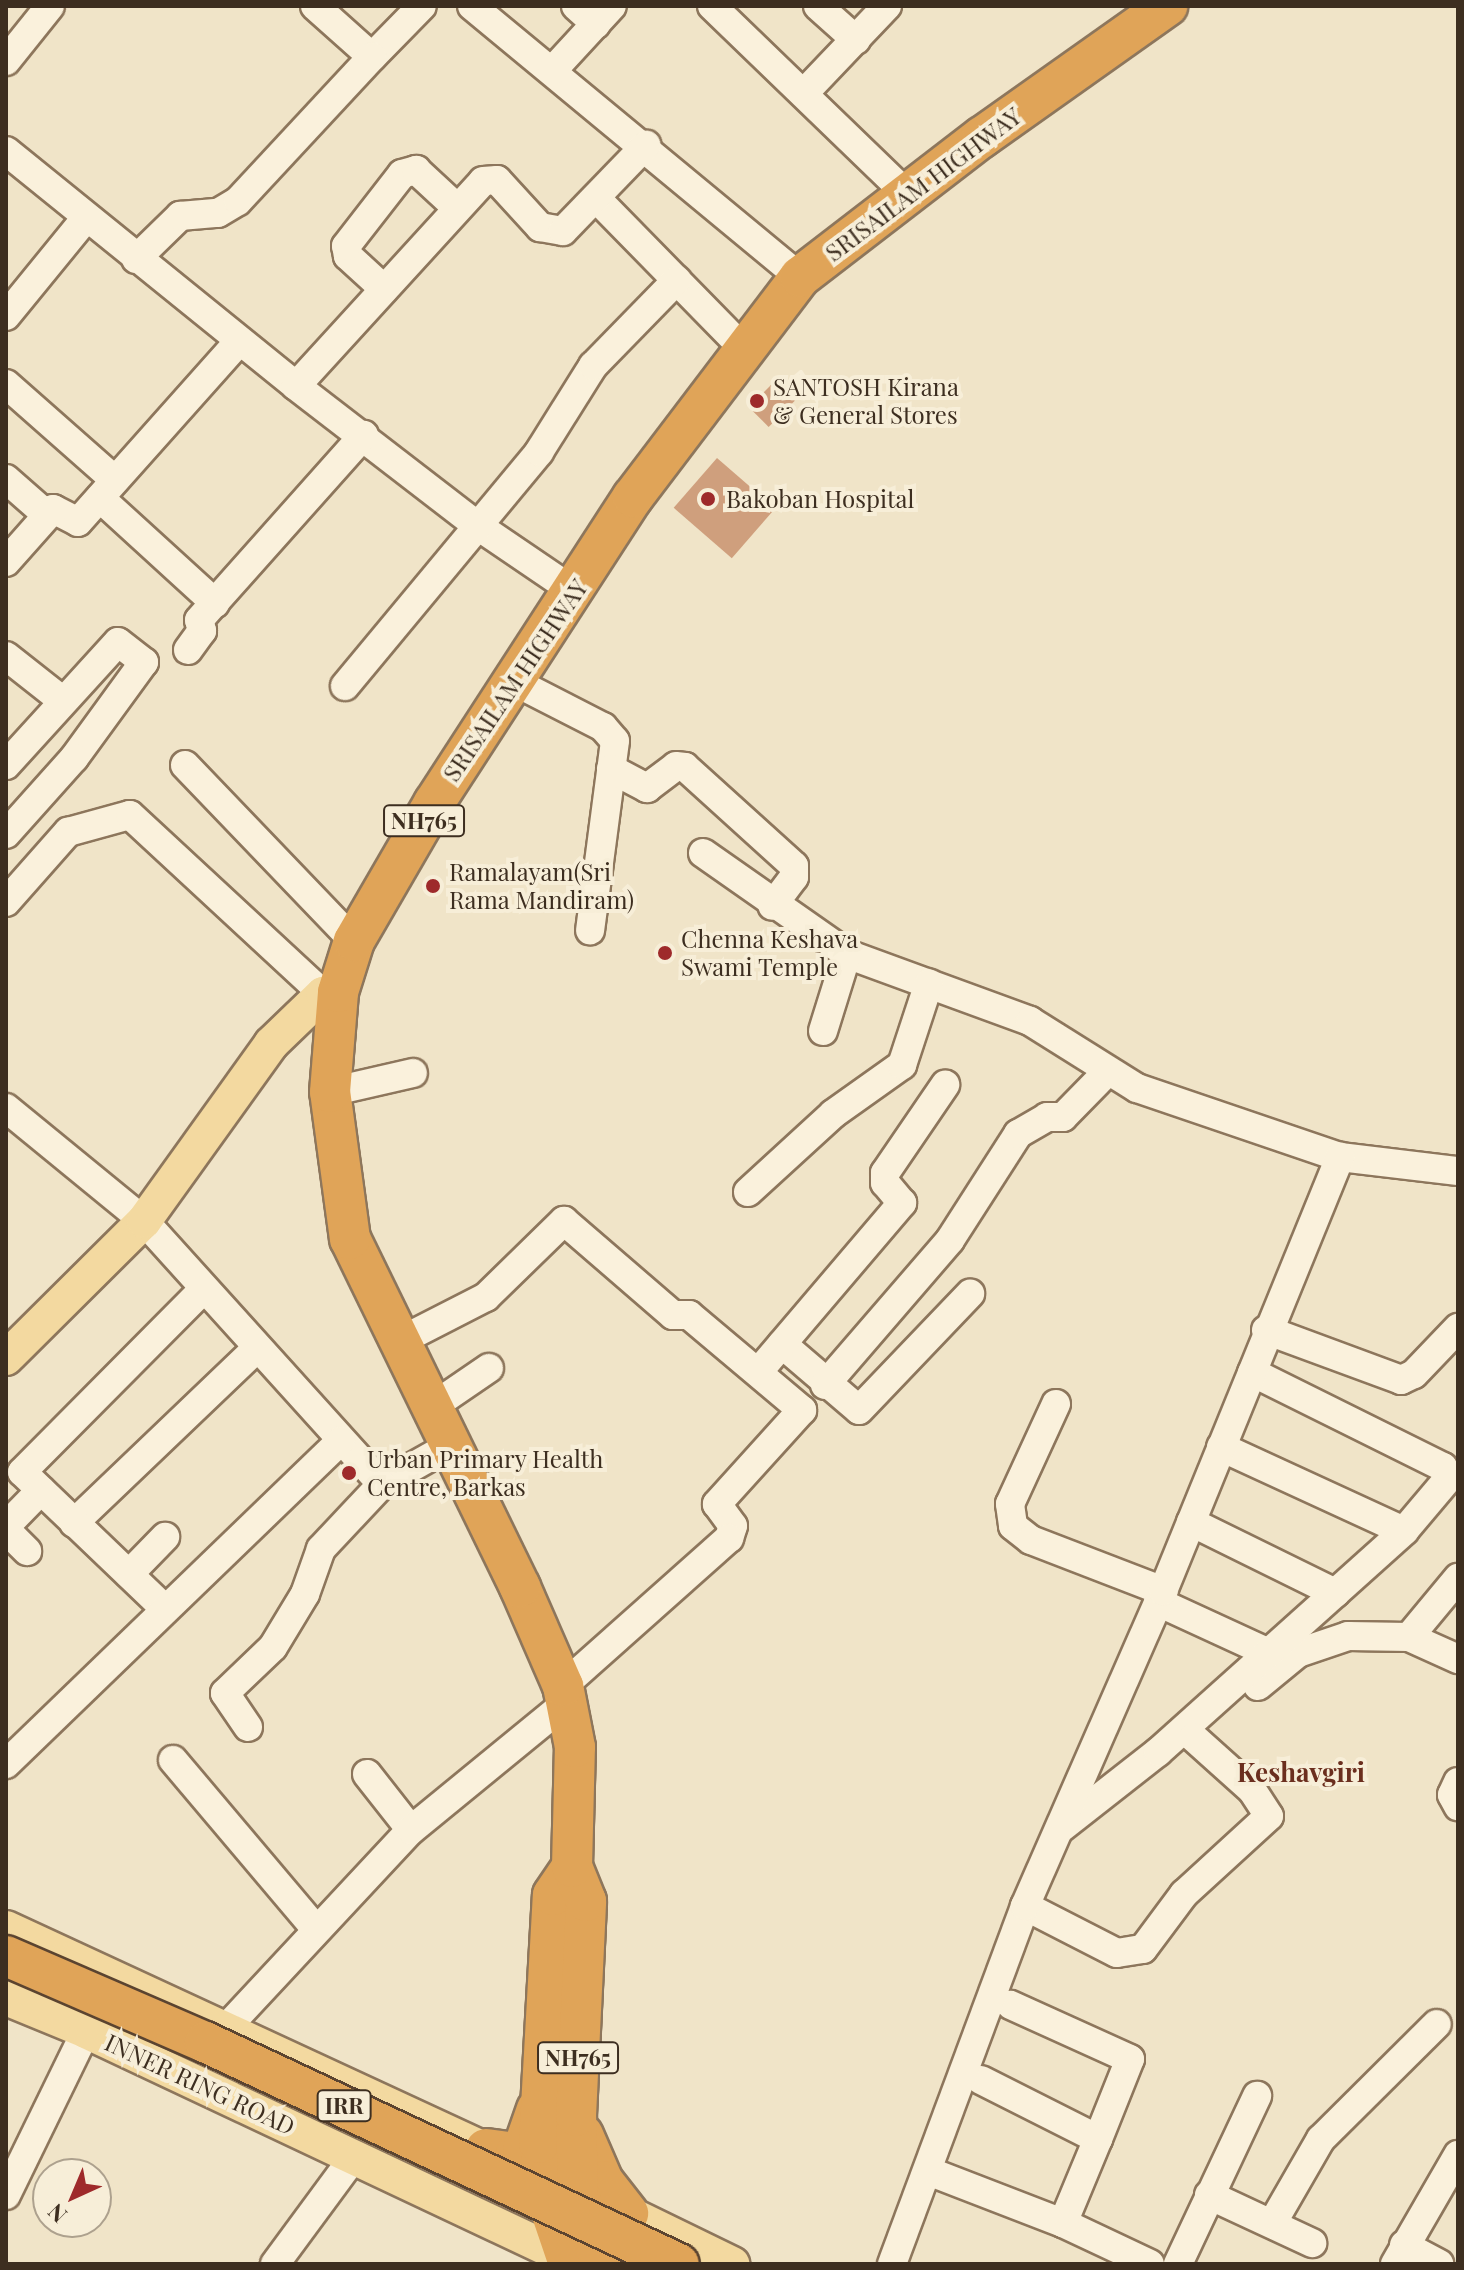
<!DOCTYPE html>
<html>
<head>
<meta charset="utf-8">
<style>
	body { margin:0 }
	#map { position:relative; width:1464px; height:2270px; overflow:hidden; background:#f0e4c8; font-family:"Playfair Display",serif }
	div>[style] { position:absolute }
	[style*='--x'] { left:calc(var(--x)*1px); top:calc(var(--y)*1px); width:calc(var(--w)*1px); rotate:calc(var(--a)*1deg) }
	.building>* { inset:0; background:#cf9f7d; transform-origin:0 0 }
	.roads { filter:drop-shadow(2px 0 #8d765c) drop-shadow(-2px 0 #8d765c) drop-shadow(0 2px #8d765c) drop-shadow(0 -2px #8d765c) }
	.minor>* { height:28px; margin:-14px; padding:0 14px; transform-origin:14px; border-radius:14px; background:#faf1dc }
	.major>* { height:34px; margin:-17px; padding:0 17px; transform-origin:17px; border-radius:17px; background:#f3d9a0 }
	.highway>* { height:40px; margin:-20px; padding:0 20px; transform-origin:20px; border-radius:20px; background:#e0a458 }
	.bridges { filter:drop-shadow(2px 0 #5b4430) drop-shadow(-2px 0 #5b4430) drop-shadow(0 2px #5b4430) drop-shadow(0 -2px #5b4430) }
	.highway-bridge>* { height:40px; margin:-20px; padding:0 20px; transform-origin:20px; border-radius:20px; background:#e0a458 }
	.dots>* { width:22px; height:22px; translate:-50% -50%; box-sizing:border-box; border:4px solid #f7eed8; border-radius:50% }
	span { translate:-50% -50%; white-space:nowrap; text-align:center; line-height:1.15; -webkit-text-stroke:8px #f7eed8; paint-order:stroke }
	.shield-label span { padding:2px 6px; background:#f7eed8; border:2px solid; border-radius:6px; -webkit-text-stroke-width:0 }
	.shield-label { font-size:22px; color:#3d2e20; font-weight:700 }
	.street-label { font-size:24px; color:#3d2e20 }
	.poi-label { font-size:24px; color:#3d2e20 }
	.left { translate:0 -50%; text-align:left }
	.neighbourhood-label { font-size:26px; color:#6b2e1e; font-weight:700 }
	.frame { position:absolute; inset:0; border:8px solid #3d2e20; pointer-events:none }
	.north { position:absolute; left:32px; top:2158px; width:80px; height:80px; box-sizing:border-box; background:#f7eed8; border:2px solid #ada18e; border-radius:50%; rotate:224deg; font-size:22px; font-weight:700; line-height:32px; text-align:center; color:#3d2e20 }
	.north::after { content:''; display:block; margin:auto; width:28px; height:36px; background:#9e2a2b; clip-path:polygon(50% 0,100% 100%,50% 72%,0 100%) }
</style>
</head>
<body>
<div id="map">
	<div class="building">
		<i style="left:775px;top:381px;width:28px;height:37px;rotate:45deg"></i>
		<i style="left:717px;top:458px;width:77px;height:66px;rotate:41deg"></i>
	</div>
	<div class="roads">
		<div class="minor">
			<i style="--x:315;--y:6;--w:76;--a:41.8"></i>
			<i style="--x:372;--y:57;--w:71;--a:-45.6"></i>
			<i style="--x:472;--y:6;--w:425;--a:39.6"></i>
			<i style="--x:576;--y:6;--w:27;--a:42"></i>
			<i style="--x:712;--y:6;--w:271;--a:44"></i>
			<i style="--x:818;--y:6;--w:51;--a:41.8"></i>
			<i style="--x:6;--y:61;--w:70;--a:-51.3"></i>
			<i style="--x:552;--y:71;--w:88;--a:-47.3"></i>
			<i style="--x:805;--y:92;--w:119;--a:-46.4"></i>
			<i style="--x:6;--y:151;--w:373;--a:39"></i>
			<i style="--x:296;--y:386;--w:230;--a:37.6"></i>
			<i style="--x:478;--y:526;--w:117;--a:34.2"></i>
			<i style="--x:596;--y:198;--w:211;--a:45.6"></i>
			<i style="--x:136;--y:259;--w:62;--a:-44.3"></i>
			<i style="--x:180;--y:216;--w:38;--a:-5"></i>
			<i style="--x:218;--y:213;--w:23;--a:-31"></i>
			<i style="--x:238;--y:201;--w:197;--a:-47.1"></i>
			<i style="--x:384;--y:289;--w:49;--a:-137.5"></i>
			<i style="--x:348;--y:256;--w:10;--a:-101"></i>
			<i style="--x:346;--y:246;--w:91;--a:-52.1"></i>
			<i style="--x:402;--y:174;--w:15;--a:-16"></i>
			<i style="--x:416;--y:170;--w:56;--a:42.8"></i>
			<i style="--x:6;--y:316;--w:127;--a:-50.8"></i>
			<i style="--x:6;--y:384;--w:145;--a:41.4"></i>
			<i style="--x:296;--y:386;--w:277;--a:-47.6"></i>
			<i style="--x:483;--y:181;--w:14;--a:-4"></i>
			<i style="--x:497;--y:180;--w:64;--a:47.5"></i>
			<i style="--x:540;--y:227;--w:23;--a:10"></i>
			<i style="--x:563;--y:231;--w:120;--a:-46"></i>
			<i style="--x:6;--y:479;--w:55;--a:41.3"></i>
			<i style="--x:100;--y:498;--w:156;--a:42.4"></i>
			<i style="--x:6;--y:562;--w:71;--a:-48.4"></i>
			<i style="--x:53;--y:509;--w:28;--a:27"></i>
			<i style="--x:78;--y:522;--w:242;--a:-48.3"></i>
			<i style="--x:188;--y:650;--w:24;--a:-54"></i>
			<i style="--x:202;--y:631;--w:11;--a:-105"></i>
			<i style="--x:199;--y:620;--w:248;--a:-48.3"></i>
			<i style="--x:6;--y:656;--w:71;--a:38.2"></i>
			<i style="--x:515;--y:682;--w:99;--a:27.1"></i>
			<i style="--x:603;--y:727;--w:18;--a:49"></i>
			<i style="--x:615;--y:741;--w:191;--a:97.5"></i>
			<i style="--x:345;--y:686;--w:304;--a:-50.3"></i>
			<i style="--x:539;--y:452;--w:102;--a:-57.9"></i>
			<i style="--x:593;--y:366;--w:120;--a:-45.7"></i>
			<i style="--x:6;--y:765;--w:166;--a:-47.7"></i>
			<i style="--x:118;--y:642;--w:33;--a:38"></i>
			<i style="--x:144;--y:662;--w:119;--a:126.1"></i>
			<i style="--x:74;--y:758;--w:102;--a:131.8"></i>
			<i style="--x:185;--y:765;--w:244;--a:46.2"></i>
			<i style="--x:611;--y:769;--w:41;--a:27.8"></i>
			<i style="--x:647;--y:788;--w:36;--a:-37"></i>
			<i style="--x:676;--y:766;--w:9;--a:6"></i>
			<i style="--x:685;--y:767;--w:147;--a:42.2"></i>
			<i style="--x:794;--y:866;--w:11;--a:90"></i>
			<i style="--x:794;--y:877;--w:36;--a:127"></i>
			<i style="--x:703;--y:853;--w:176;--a:35"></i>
			<i style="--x:847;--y:954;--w:195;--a:20.1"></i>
			<i style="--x:1030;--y:1021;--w:126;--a:32.1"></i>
			<i style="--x:1137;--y:1088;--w:214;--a:18.8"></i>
			<i style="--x:1340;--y:1157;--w:119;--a:6.8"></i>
			<i style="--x:6;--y:902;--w:94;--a:-48.5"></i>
			<i style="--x:68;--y:832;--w:64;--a:-15.3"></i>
			<i style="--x:130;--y:815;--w:263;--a:42.8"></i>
			<i style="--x:823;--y:1031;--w:81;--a:-72.7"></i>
			<i style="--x:330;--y:1092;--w:85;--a:-12.9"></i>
			<i style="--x:6;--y:1108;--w:178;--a:39.3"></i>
			<i style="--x:144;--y:1221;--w:355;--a:47.9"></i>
			<i style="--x:382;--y:1484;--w:81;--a:-29.4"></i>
			<i style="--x:748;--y:1192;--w:115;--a:-42.5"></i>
			<i style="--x:833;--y:1114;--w:85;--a:-35.4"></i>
			<i style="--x:902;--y:1065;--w:86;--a:-71.8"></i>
			<i style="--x:1266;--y:1330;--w:144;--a:20.3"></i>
			<i style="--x:1401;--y:1380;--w:14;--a:-25"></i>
			<i style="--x:1414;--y:1374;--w:64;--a:-46.3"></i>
			<i style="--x:398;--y:1342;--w:99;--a:-27.1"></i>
			<i style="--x:486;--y:1297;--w:109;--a:-44.3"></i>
			<i style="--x:564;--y:1221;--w:144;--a:40.8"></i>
			<i style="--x:673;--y:1315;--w:16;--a:0"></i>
			<i style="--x:689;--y:1315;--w:148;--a:40.1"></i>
			<i style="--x:802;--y:1410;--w:127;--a:132.1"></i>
			<i style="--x:717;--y:1504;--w:27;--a:54"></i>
			<i style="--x:733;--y:1526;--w:13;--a:108"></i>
			<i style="--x:729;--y:1538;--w:222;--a:138.3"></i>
			<i style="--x:782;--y:1344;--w:101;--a:40.6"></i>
			<i style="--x:859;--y:1410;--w:161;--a:-46.3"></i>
			<i style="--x:759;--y:1371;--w:221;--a:-49.6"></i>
			<i style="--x:902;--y:1203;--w:26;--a:-130"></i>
			<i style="--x:885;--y:1183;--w:10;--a:-90"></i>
			<i style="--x:885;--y:1173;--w:107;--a:-55.7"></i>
			<i style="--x:825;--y:1385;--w:191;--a:-49.2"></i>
			<i style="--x:950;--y:1240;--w:126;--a:-57.3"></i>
			<i style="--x:1018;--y:1134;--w:34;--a:-30"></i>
			<i style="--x:1047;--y:1117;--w:16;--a:0"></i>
			<i style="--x:1063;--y:1117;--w:64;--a:-45.6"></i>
			<i style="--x:1056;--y:1404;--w:110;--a:114.7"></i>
			<i style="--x:1010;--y:1504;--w:22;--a:82"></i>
			<i style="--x:1013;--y:1526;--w:23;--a:38"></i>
			<i style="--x:1031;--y:1540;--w:142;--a:21.1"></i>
			<i style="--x:432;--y:1407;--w:69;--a:-34.4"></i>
			<i style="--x:1221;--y:1447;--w:201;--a:24.7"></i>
			<i style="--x:1191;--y:1522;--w:161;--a:26.2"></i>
			<i style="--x:74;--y:1523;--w:253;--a:-43.7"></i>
			<i style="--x:6;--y:1526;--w:50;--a:-45.8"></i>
			<i style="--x:6;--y:1530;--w:30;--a:45"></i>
			<i style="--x:129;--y:1574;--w:52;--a:-45.8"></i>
			<i style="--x:1158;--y:1602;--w:122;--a:24.7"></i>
			<i style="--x:163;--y:1607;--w:195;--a:-136.2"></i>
			<i style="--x:22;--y:1472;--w:257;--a:-45.2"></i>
			<i style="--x:1409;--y:1637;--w:77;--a:-50.3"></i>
			<i style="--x:1258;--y:1686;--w:52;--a:-39.5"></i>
			<i style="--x:1298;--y:1653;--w:53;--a:-18.8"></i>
			<i style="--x:1348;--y:1636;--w:61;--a:0.9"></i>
			<i style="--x:1409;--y:1637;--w:54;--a:24.2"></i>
			<i style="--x:248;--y:1727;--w:41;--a:-124.1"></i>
			<i style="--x:225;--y:1693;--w:66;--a:-43.8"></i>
			<i style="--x:273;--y:1647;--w:62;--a:-58.9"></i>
			<i style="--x:305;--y:1594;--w:48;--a:-70.4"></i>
			<i style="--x:321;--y:1549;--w:89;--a:-46.8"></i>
			<i style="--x:173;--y:1760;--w:221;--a:49.8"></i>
			<i style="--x:6;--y:1764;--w:465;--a:-44"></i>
			<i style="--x:367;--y:1774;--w:71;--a:51.8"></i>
			<i style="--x:1458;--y:1782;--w:14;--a:115"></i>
			<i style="--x:1452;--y:1795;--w:13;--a:61"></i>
			<i style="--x:1061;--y:1828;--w:123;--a:-38.1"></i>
			<i style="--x:1158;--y:1752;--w:331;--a:-41.9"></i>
			<i style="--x:1404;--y:1531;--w:68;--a:-49.8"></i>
			<i style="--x:1448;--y:1479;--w:13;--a:-113"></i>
			<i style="--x:1443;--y:1467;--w:213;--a:-153.6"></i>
			<i style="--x:1025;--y:1906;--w:103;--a:27.1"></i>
			<i style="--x:1117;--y:1953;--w:26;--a:-9"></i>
			<i style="--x:1143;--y:1949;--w:69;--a:-53.3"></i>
			<i style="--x:1184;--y:1894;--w:115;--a:-42.5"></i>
			<i style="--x:1269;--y:1816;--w:31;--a:-123"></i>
			<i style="--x:1252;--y:1790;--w:79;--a:-138.1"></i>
			<i style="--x:227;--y:2027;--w:270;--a:-47"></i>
			<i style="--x:411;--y:1830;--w:200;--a:-39.3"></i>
			<i style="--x:981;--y:2080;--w:131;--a:26.8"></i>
			<i style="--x:1098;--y:2139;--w:86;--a:-68.2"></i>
			<i style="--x:1130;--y:2059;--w:131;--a:-155.6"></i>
			<i style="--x:928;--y:2171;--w:145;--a:21.1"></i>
			<i style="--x:1063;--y:2223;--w:96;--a:25.2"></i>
			<i style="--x:6;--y:2195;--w:182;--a:-64"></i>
			<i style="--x:1209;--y:2195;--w:114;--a:25"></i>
			<i style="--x:1273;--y:2222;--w:96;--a:-60"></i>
			<i style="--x:1321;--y:2139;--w:163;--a:-44.8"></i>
			<i style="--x:1063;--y:2223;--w:91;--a:-67.4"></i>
			<i style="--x:1404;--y:2245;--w:40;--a:28"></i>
			<i style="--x:275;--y:2264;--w:133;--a:-53.6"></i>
			<i style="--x:892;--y:2264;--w:382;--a:-69.6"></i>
			<i style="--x:1025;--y:1906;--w:344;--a:-66.3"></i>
			<i style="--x:1163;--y:1591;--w:469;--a:-67.8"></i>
			<i style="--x:1178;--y:2264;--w:186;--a:-64.8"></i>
			<i style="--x:1395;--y:2264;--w:126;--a:-60"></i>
		</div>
		<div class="major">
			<i style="--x:6;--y:1358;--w:194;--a:-44.8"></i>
			<i style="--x:144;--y:1221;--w:218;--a:-54.3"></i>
			<i style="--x:271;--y:1044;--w:72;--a:-43.9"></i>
			<i style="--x:323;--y:994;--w:15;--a:-8"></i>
			<i style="--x:6;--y:1928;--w:555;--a:24.81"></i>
			<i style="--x:6;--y:1998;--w:87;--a:22.4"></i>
			<i style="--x:86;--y:2031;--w:546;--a:25.25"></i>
			<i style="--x:603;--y:2201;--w:144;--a:26"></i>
		</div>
		<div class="highway">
			<i style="--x:583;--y:2135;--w:50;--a:66.5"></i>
			<i style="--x:603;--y:2181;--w:41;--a:52"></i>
			<i style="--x:486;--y:2149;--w:30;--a:8"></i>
			<i style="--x:516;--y:2153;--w:8;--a:-30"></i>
			<i style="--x:523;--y:2149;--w:42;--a:-70.7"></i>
			<i style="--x:569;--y:2264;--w:53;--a:-108.8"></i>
			<i style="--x:552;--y:2214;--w:72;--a:-100.4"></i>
			<i style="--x:539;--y:2143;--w:248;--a:-86.8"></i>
			<i style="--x:553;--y:1895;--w:34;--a:-56"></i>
			<i style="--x:601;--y:2264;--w:77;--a:-107.3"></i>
			<i style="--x:578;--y:2190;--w:74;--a:-91.5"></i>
			<i style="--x:576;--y:2116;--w:215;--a:-87.3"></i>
			<i style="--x:586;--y:1901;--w:37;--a:-112"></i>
			<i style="--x:572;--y:1867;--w:120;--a:-88.6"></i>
			<i style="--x:575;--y:1747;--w:62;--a:-101.1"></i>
			<i style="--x:563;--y:1686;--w:108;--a:-113.5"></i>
			<i style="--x:520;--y:1587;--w:387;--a:-116"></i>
			<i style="--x:350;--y:1239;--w:148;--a:-97.7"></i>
			<i style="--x:330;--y:1092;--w:100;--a:-85.4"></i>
			<i style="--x:338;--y:992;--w:53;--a:-72.6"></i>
			<i style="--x:354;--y:941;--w:160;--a:-59.9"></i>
			<i style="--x:434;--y:803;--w:365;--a:-57"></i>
			<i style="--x:633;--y:497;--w:276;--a:-52.8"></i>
			<i style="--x:800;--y:277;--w:230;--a:-37.6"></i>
			<i style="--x:982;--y:137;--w:227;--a:-35.3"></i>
		</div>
	</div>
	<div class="bridges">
		<div class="highway-bridge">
			<i style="--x:6;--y:1956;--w:217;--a:23.4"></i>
			<i style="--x:205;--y:2042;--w:523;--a:25.1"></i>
		</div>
	</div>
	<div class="dots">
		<i style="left:757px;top:401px;background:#9e2a2b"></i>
		<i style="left:708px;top:499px;background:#9e2a2b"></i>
		<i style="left:433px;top:886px;background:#9e2a2b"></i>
		<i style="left:665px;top:953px;background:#9e2a2b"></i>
		<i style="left:349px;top:1473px;background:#9e2a2b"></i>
	</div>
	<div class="shield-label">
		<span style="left:424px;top:821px">NH765</span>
		<span style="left:578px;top:2058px">NH765</span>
		<span style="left:344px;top:2106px">IRR</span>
	</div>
	<div class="street-label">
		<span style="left:923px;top:184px;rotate:-37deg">SRISAILAM HIGHWAY</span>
		<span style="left:515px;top:680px;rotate:-56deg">SRISAILAM HIGHWAY</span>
		<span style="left:200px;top:2084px;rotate:25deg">INNER RING ROAD</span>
	</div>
	<div class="poi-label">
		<span class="left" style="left:773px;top:401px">SANTOSH Kirana<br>&amp; General Stores</span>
		<span class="left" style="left:726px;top:499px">Bakoban Hospital</span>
		<span class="left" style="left:449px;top:886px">Ramalayam(Sri<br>Rama Mandiram)</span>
		<span class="left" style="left:681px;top:953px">Chenna Keshava<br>Swami Temple</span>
		<span class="left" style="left:367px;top:1473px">Urban Primary Health<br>Centre, Barkas</span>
	</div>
	<div class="neighbourhood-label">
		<span style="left:1301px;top:1772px">Keshavgiri</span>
	</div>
	<div class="frame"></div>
	<div class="north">N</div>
</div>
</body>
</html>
